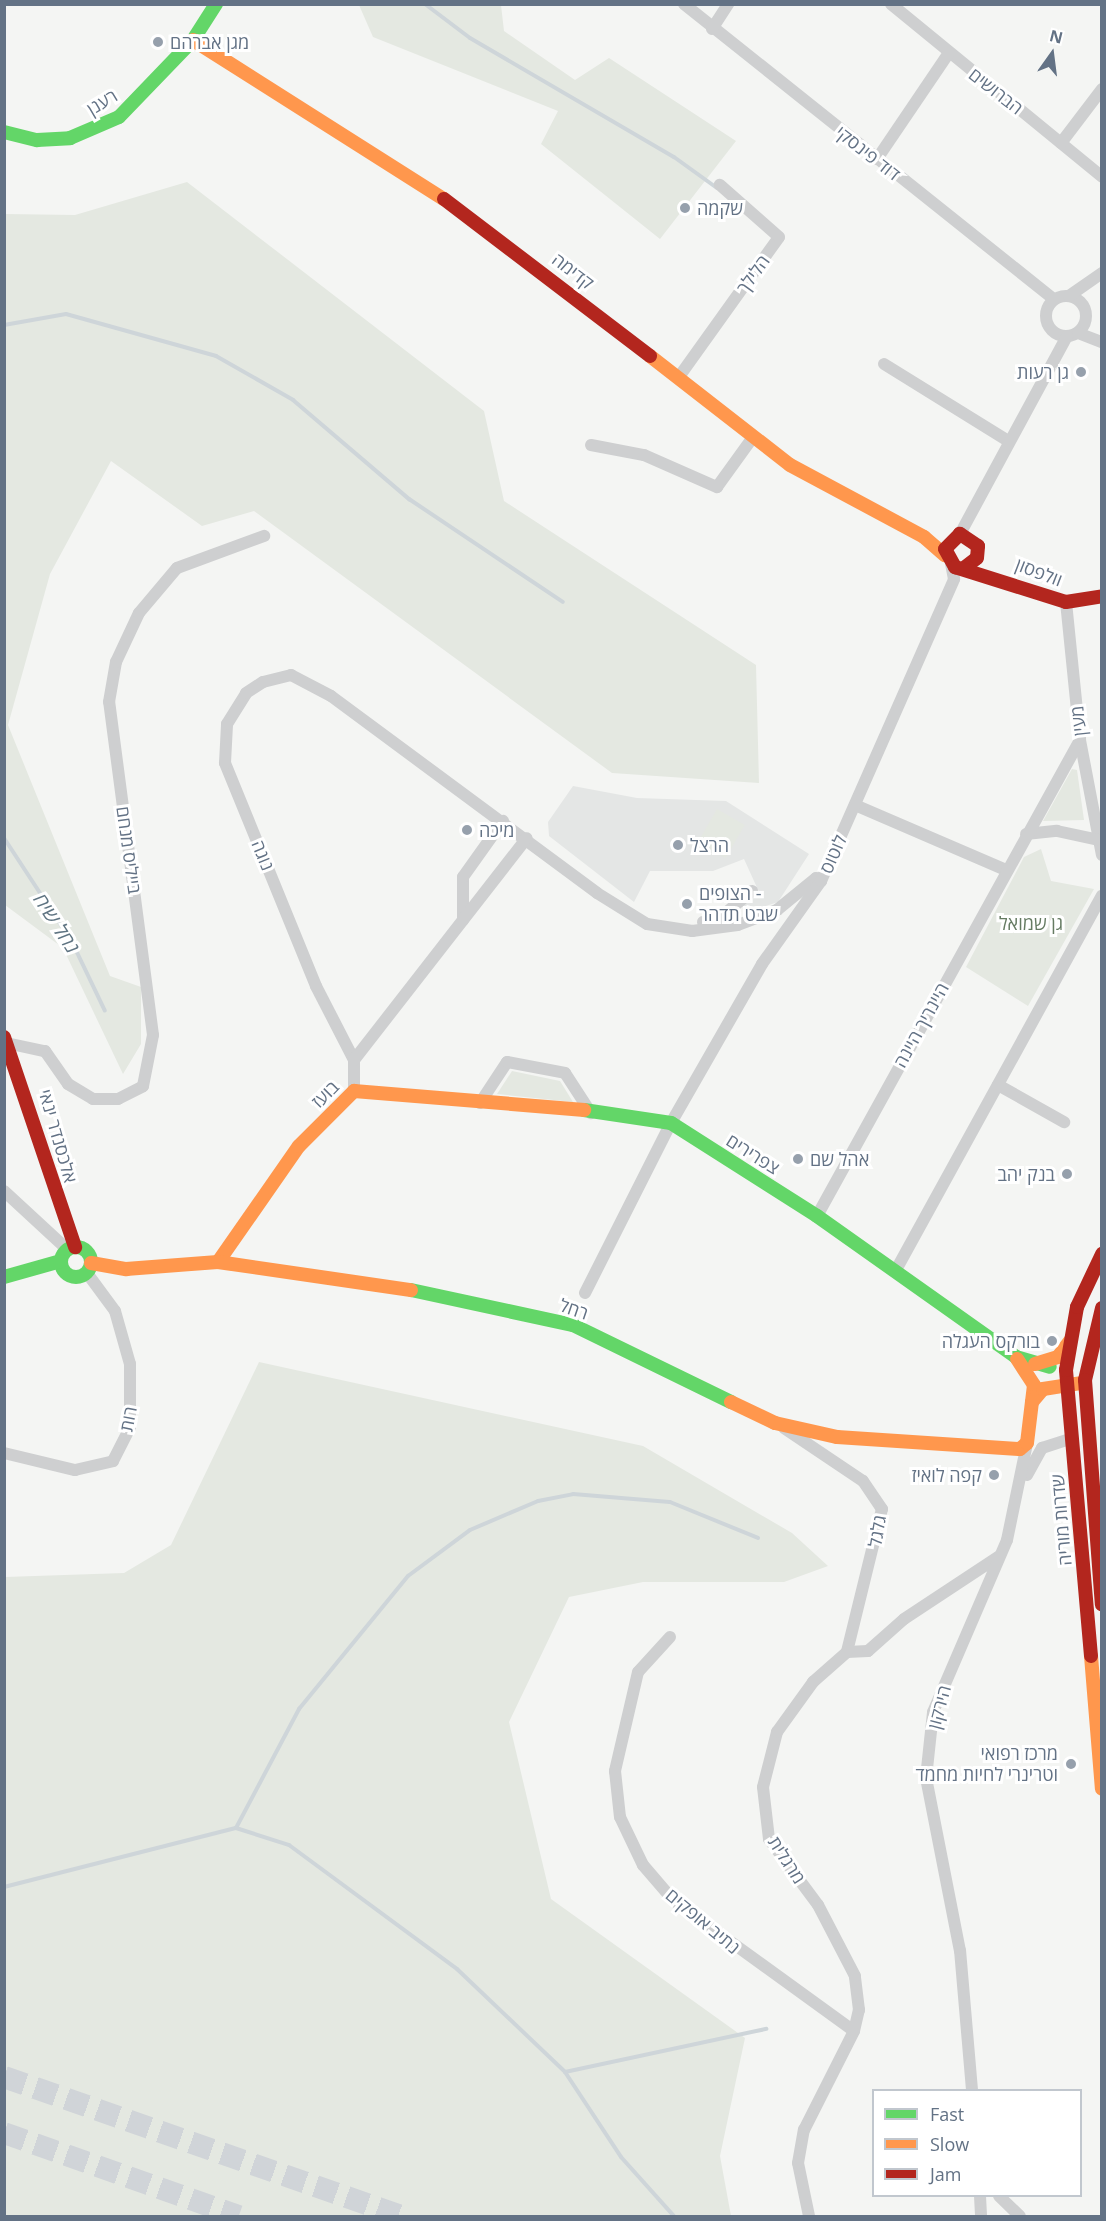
<!DOCTYPE html>
<html>
<head>
<meta charset="utf-8">
<style>
	body { margin:0 }
	#map { position:relative; width:1106px; height:2221px; overflow:hidden; background:#f4f5f3; font-family:"Open Sans",Heebo,sans-serif }
	div>[style] { position:absolute }
	[style*='--x'] { left:calc(var(--x)*1px); top:calc(var(--y)*1px); width:calc(var(--w)*1px); rotate:calc(var(--a)*1deg) }
	.built>* { inset:0; background:#e4e6e5 }
	.green>* { inset:0; background:#e4e8e1; transform-origin:0 0 }
	.stream>* { height:4px; margin:-2px; padding:0 2px; transform-origin:2px; border-radius:2px; background:#ced5d9 }
	.highway-tunnel>* { height:22px; margin-top:-11px; transform-origin:0; background:repeating-linear-gradient(90deg,#d0d4d8 0 22px,transparent 0 33px) }
	.street>* { height:12px; margin:-6px; padding:0 6px; transform-origin:6px; border-radius:6px; background:#cecfd0 }
	.street>.ring { margin:-6px; padding:0; box-sizing:content-box; background:none; border:12px solid #cecfd0; border-radius:50% }
	.fast>* { height:14px; margin:-7px; padding:0 7px; transform-origin:7px; border-radius:7px; background:#63d668 }
	.fast>.ring { margin:-7px; padding:0; box-sizing:content-box; background:none; border:14px solid #63d668; border-radius:50% }
	.slow>* { height:14px; margin:-7px; padding:0 7px; transform-origin:7px; border-radius:7px; background:#ff974d }
	.jam>* { height:14px; margin:-7px; padding:0 7px; transform-origin:7px; border-radius:7px; background:#b3261e }
	.dots>* { width:16px; height:16px; translate:-50% -50%; box-sizing:border-box; border:3px solid #fff; border-radius:50% }
	span { translate:-50% -50%; white-space:nowrap; text-align:center; line-height:1.15; -webkit-text-stroke:6px #fff; paint-order:stroke }
	.poi-label { font-size:18px; color:#637285 }
	.left { translate:0 -50%; text-align:left }
	.right { translate:-100% -50%; text-align:right }
	.street-label { font-size:18px; color:#637285 }
	.park-label { font-size:18px; color:#657b62 }
	.water-label { font-size:20px; color:#5f7482; font-style:italic }
	.frame { position:absolute; inset:0; border:6px solid #637285; pointer-events:none }
	.legend { position:absolute; left:872px; top:2089px; width:210px; height:108px; box-sizing:border-box; background:#fff; border:2px solid #c1c7ce; margin:0; padding:8px 10px; list-style:none; font-size:18px; color:#637285 }
	.legend li { display:flex; align-items:center; gap:12px; height:30px }
	.legend b { width:30px; border:2px solid #c1c7ce }
	.north { position:absolute; left:1022px; top:24px; width:60px; height:60px; -webkit-text-stroke:4px #fff; paint-order:stroke; rotate:14deg; font-size:16px; font-weight:700; line-height:24px; text-align:center; color:#637285 }
	.north::after { content:''; display:block; margin:auto; width:21px; height:27px; background:#637285; clip-path:polygon(50% 0,100% 100%,50% 72%,0 100%) }
</style>
</head>
<body>
<div id="map">
	<div class="built">
		<i style="clip-path:polygon(573px 786px,637px 798px,726px 801px,809px 854px,778px 902px,747px 912px,740px 904px,759px 892px,744px 859px,713px 871px,650px 871px,634px 902px,549px 836px,548px 822px)"></i>
	</div>
	<div class="green">
		<i style="clip-path:polygon(359px 5px,501px 5px,504px 31px,575px 80px,609px 58px,736px 141px,660px 239px,541px 144px,558px 111px,373px 37px)"></i>
		<i style="clip-path:polygon(187px 182px,484px 411px,504px 501px,756px 665px,759px 783px,612px 773px,254px 511px,202px 526px,111px 461px,50px 574px,8px 725px,110px 976px,141px 987px,141px 1044px,123px 1074px,63px 948px,5px 905px,5px 214px,75px 215px)"></i>
		<i style="clip-path:polygon(1072px 769px,1077px 770px,1084px 820px,1043px 821px)"></i>
		<i style="left:717px;top:809px;width:32px;height:38px;rotate:30deg"></i>
		<i style="clip-path:polygon(1041px 849px,1051px 881px,1094px 889px,1028px 1006px,966px 967px,1024px 857px)"></i>
		<i style="clip-path:polygon(512px 1071px,560px 1081px,573px 1102px,497px 1094px)"></i>
		<i style="clip-path:polygon(259px 1362px,643px 1446px,792px 1533px,828px 1566px,784px 1582px,643px 1582px,569px 1597px,509px 1722px,551px 1899px,745px 2038px,720px 2156px,731px 2216px,5px 2216px,5px 1577px,124px 1573px,171px 1545px)"></i>
	</div>
	<div class="stream">
		<i style="--x:425;--y:4;--w:56;--a:37.1"></i>
		<i style="--x:470;--y:38;--w:236;--a:30.3"></i>
		<i style="--x:674;--y:157;--w:53;--a:35.8"></i>
		<i style="--x:4;--y:325;--w:63;--a:-10.1"></i>
		<i style="--x:66;--y:314;--w:156;--a:15.6"></i>
		<i style="--x:216;--y:356;--w:89;--a:29.7"></i>
		<i style="--x:293;--y:400;--w:153;--a:40.5"></i>
		<i style="--x:409;--y:499;--w:185;--a:33.8"></i>
		<i style="--x:4;--y:838;--w:124;--a:56.8"></i>
		<i style="--x:72;--y:942;--w:76;--a:64.4"></i>
		<i style="--x:236;--y:1828;--w:135;--a:-62.1"></i>
		<i style="--x:299;--y:1709;--w:172;--a:-50.7"></i>
		<i style="--x:408;--y:1576;--w:77;--a:-36.6"></i>
		<i style="--x:470;--y:1530;--w:74;--a:-23.1"></i>
		<i style="--x:538;--y:1501;--w:36;--a:-11"></i>
		<i style="--x:573;--y:1494;--w:97;--a:4.7"></i>
		<i style="--x:670;--y:1502;--w:95;--a:22.2"></i>
		<i style="--x:4;--y:1887;--w:239;--a:-14.3"></i>
		<i style="--x:236;--y:1828;--w:56;--a:17.8"></i>
		<i style="--x:289;--y:1845;--w:209;--a:36.4"></i>
		<i style="--x:457;--y:1969;--w:149;--a:43.6"></i>
		<i style="--x:565;--y:2072;--w:102;--a:56.6"></i>
		<i style="--x:621;--y:2157;--w:79;--a:48.1"></i>
		<i style="--x:565;--y:2072;--w:206;--a:-12.1"></i>
	</div>
	<div class="highway-tunnel">
		<i style="--x:4;--y:2077;--w:422;--a:19.3"></i>
		<i style="--x:4;--y:2133;--w:249;--a:19.5"></i>
	</div>
	<div class="street">
		<i style="--x:684;--y:4;--w:473;--a:38.6"></i>
		<i style="--x:891;--y:4;--w:273;--a:39.3"></i>
		<i style="--x:712;--y:29;--w:30;--a:-57"></i>
		<i style="--x:1061;--y:143;--w:68;--a:-52.8"></i>
		<i style="--x:877;--y:159;--w:127;--a:-55.9"></i>
		<i class="ring" style="left:1046px;top:296px;width:28px;height:28px"></i>
		<i style="--x:1069;--y:296;--w:40;--a:-34.9"></i>
		<i style="--x:1078;--y:333;--w:26;--a:21"></i>
		<i style="--x:884;--y:364;--w:146;--a:31.8"></i>
		<i style="--x:681;--y:374;--w:168;--a:-54.4"></i>
		<i style="--x:779;--y:237;--w:79;--a:-138.6"></i>
		<i style="--x:591;--y:445;--w:54;--a:10.7"></i>
		<i style="--x:644;--y:455;--w:80;--a:23.7"></i>
		<i style="--x:717;--y:487;--w:62;--a:-54.2"></i>
		<i style="--x:960;--y:534;--w:225;--a:-61.6"></i>
		<i style="--x:1066;--y:602;--w:139;--a:84.2"></i>
		<i style="--x:1080;--y:740;--w:117;--a:79.2"></i>
		<i style="--x:855;--y:805;--w:164;--a:23.3"></i>
		<i style="--x:1026;--y:834;--w:31;--a:-6"></i>
		<i style="--x:1057;--y:831;--w:40;--a:12"></i>
		<i style="--x:463;--y:920;--w:43;--a:-90"></i>
		<i style="--x:463;--y:877;--w:69;--a:-54.5"></i>
		<i style="--x:703;--y:922;--w:13;--a:-4"></i>
		<i style="--x:716;--y:921;--w:47;--a:-39.8"></i>
		<i style="--x:11;--y:1044;--w:35;--a:12"></i>
		<i style="--x:45;--y:1051;--w:40;--a:55.1"></i>
		<i style="--x:68;--y:1084;--w:29;--a:31"></i>
		<i style="--x:93;--y:1099;--w:25;--a:0"></i>
		<i style="--x:118;--y:1099;--w:28;--a:-27"></i>
		<i style="--x:143;--y:1086;--w:52;--a:-78.9"></i>
		<i style="--x:153;--y:1035;--w:336;--a:-97.5"></i>
		<i style="--x:109;--y:702;--w:41;--a:-80.1"></i>
		<i style="--x:116;--y:662;--w:54;--a:-64.9"></i>
		<i style="--x:139;--y:613;--w:59;--a:-49.8"></i>
		<i style="--x:177;--y:568;--w:93;--a:-20.2"></i>
		<i style="--x:354;--y:1060;--w:83;--a:-117.2"></i>
		<i style="--x:316;--y:986;--w:241;--a:-112.2"></i>
		<i style="--x:225;--y:763;--w:39;--a:-87"></i>
		<i style="--x:227;--y:724;--w:36;--a:-58"></i>
		<i style="--x:246;--y:693;--w:20;--a:-33"></i>
		<i style="--x:263;--y:682;--w:29;--a:-14"></i>
		<i style="--x:291;--y:675;--w:45;--a:27.7"></i>
		<i style="--x:331;--y:696;--w:331;--a:36.5"></i>
		<i style="--x:597;--y:893;--w:59;--a:31.8"></i>
		<i style="--x:647;--y:924;--w:46;--a:8.8"></i>
		<i style="--x:692;--y:931;--w:46;--a:-7.4"></i>
		<i style="--x:738;--y:925;--w:42;--a:-21"></i>
		<i style="--x:777;--y:910;--w:50;--a:-39.4"></i>
		<i style="--x:816;--y:878;--w:6;--a:31"></i>
		<i style="--x:998;--y:1085;--w:76;--a:29.3"></i>
		<i style="--x:354;--y:1091;--w:31;--a:-90"></i>
		<i style="--x:354;--y:1060;--w:281;--a:-52.1"></i>
		<i style="--x:480;--y:1103;--w:49;--a:-56.6"></i>
		<i style="--x:507;--y:1062;--w:59;--a:10.7"></i>
		<i style="--x:565;--y:1073;--w:48;--a:57"></i>
		<i style="--x:4;--y:1191;--w:87;--a:42.7"></i>
		<i style="--x:817;--y:1216;--w:544;--a:-61.08"></i>
		<i style="--x:896;--y:1270;--w:427;--a:-61.2"></i>
		<i style="--x:585;--y:1293;--w:191;--a:-63.2"></i>
		<i style="--x:671;--y:1123;--w:183;--a:-60.2"></i>
		<i style="--x:762;--y:964;--w:102;--a:-54.6"></i>
		<i style="--x:821;--y:881;--w:330;--a:-66.2"></i>
		<i style="--x:954;--y:579;--w:15;--a:-101"></i>
		<i style="--x:784;--y:1428;--w:95;--a:33.9"></i>
		<i style="--x:863;--y:1481;--w:34;--a:56"></i>
		<i style="--x:882;--y:1509;--w:147;--a:103.8"></i>
		<i style="--x:4;--y:1453;--w:73;--a:13.5"></i>
		<i style="--x:75;--y:1470;--w:39;--a:-13"></i>
		<i style="--x:113;--y:1461;--w:37;--a:-63"></i>
		<i style="--x:130;--y:1428;--w:64;--a:-90"></i>
		<i style="--x:130;--y:1364;--w:55;--a:-105.8"></i>
		<i style="--x:115;--y:1311;--w:47;--a:-126.4"></i>
		<i style="--x:1027;--y:1475;--w:31;--a:-61"></i>
		<i style="--x:1042;--y:1448;--w:32;--a:-18"></i>
		<i style="--x:670;--y:1637;--w:47;--a:132.4"></i>
		<i style="--x:638;--y:1672;--w:102;--a:103.1"></i>
		<i style="--x:615;--y:1771;--w:46;--a:83.8"></i>
		<i style="--x:620;--y:1817;--w:53;--a:64.4"></i>
		<i style="--x:643;--y:1865;--w:46;--a:49.4"></i>
		<i style="--x:673;--y:1900;--w:223;--a:35.9"></i>
		<i style="--x:847;--y:1652;--w:21;--a:-3"></i>
		<i style="--x:868;--y:1651;--w:48;--a:-41.6"></i>
		<i style="--x:904;--y:1619;--w:113;--a:-33.4"></i>
		<i style="--x:972;--y:2090;--w:140;--a:-94.9"></i>
		<i style="--x:960;--y:1951;--w:176;--a:-101.1"></i>
		<i style="--x:926;--y:1778;--w:66;--a:-83.9"></i>
		<i style="--x:933;--y:1712;--w:187;--a:-66.7"></i>
		<i style="--x:1007;--y:1540;--w:99;--a:-78.3"></i>
		<i style="--x:980;--y:2196;--w:20;--a:87"></i>
		<i style="--x:999;--y:2196;--w:29;--a:44"></i>
		<i style="--x:809;--y:2216;--w:54;--a:-101.7"></i>
		<i style="--x:798;--y:2163;--w:34;--a:-80"></i>
		<i style="--x:804;--y:2130;--w:111;--a:-63.2"></i>
		<i style="--x:854;--y:2031;--w:22;--a:-77"></i>
		<i style="--x:859;--y:2010;--w:34;--a:-97"></i>
		<i style="--x:855;--y:1976;--w:80;--a:-117.5"></i>
		<i style="--x:818;--y:1905;--w:82;--a:-126.6"></i>
		<i style="--x:769;--y:1839;--w:52;--a:-96.6"></i>
		<i style="--x:763;--y:1787;--w:57;--a:-75.7"></i>
		<i style="--x:777;--y:1732;--w:62;--a:-54.2"></i>
		<i style="--x:813;--y:1682;--w:45;--a:-41.4"></i>
	</div>
	<div class="fast">
		<i style="--x:4;--y:132;--w:34;--a:14"></i>
		<i style="--x:37;--y:140;--w:33;--a:-3"></i>
		<i style="--x:70;--y:138;--w:53;--a:-23.2"></i>
		<i style="--x:119;--y:117;--w:107;--a:-46.1"></i>
		<i style="--x:193;--y:40;--w:43;--a:-57.4"></i>
		<i style="--x:584;--y:1110;--w:88;--a:8.5"></i>
		<i style="--x:671;--y:1123;--w:173;--a:32.5"></i>
		<i style="--x:817;--y:1216;--w:244;--a:35.3"></i>
		<i style="--x:1016;--y:1357;--w:35;--a:16"></i>
		<i class="ring" style="left:61px;top:1247px;width:16px;height:16px"></i>
		<i style="--x:4;--y:1277;--w:59;--a:-15.7"></i>
		<i style="--x:411;--y:1290;--w:166;--a:12.2"></i>
		<i style="--x:573;--y:1325;--w:176;--a:26"></i>
	</div>
	<div class="slow">
		<i style="--x:193;--y:40;--w:297;--a:32.4"></i>
		<i style="--x:650;--y:356;--w:177;--a:37.9"></i>
		<i style="--x:790;--y:465;--w:152;--a:28.2"></i>
		<i style="--x:924;--y:537;--w:28;--a:41"></i>
		<i style="--x:218;--y:1262;--w:141;--a:-55.1"></i>
		<i style="--x:299;--y:1146;--w:78;--a:-45"></i>
		<i style="--x:354;--y:1091;--w:231;--a:4.7"></i>
		<i style="--x:91;--y:1263;--w:36;--a:10"></i>
		<i style="--x:126;--y:1269;--w:92;--a:-4.4"></i>
		<i style="--x:218;--y:1262;--w:195;--a:8.3"></i>
		<i style="--x:1035;--y:1364;--w:24;--a:-17"></i>
		<i style="--x:1058;--y:1357;--w:20;--a:-53"></i>
		<i style="--x:731;--y:1402;--w:49;--a:25.5"></i>
		<i style="--x:775;--y:1423;--w:64;--a:12.7"></i>
		<i style="--x:837;--y:1437;--w:183;--a:3.8"></i>
		<i style="--x:1020;--y:1449;--w:9;--a:-41"></i>
		<i style="--x:1027;--y:1443;--w:58;--a:-83.1"></i>
		<i style="--x:1034;--y:1385;--w:31;--a:-123"></i>
		<i style="--x:1032;--y:1402;--w:17;--a:-50"></i>
		<i style="--x:1043;--y:1389;--w:38;--a:-9"></i>
		<i style="--x:1091;--y:1656;--w:133;--a:85.3"></i>
	</div>
	<div class="jam">
		<i style="--x:444;--y:199;--w:259;--a:37.3"></i>
		<i style="--x:964;--y:568;--w:16;--a:-38"></i>
		<i style="--x:977;--y:558;--w:12;--a:-85"></i>
		<i style="--x:978;--y:546;--w:22;--a:-146"></i>
		<i style="--x:960;--y:534;--w:21;--a:135"></i>
		<i style="--x:945;--y:549;--w:21;--a:61"></i>
		<i style="--x:955;--y:567;--w:116;--a:17.5"></i>
		<i style="--x:1066;--y:602;--w:36;--a:-9"></i>
		<i style="--x:4;--y:1037;--w:222;--a:71.3"></i>
		<i style="--x:1102;--y:1308;--w:74;--a:103.3"></i>
		<i style="--x:1085;--y:1380;--w:225;--a:85.7"></i>
		<i style="--x:1091;--y:1656;--w:287;--a:-95"></i>
		<i style="--x:1066;--y:1370;--w:64;--a:-80.1"></i>
		<i style="--x:1077;--y:1307;--w:59;--a:-64.7"></i>
	</div>
	<div class="dots">
		<i style="left:158px;top:42px;background:#96a0ac"></i>
		<i style="left:685px;top:208px;background:#96a0ac"></i>
		<i style="left:1081px;top:372px;background:#96a0ac"></i>
		<i style="left:467px;top:830px;background:#96a0ac"></i>
		<i style="left:678px;top:845px;background:#96a0ac"></i>
		<i style="left:687px;top:904px;background:#96a0ac"></i>
		<i style="left:798px;top:1159px;background:#96a0ac"></i>
		<i style="left:1067px;top:1174px;background:#96a0ac"></i>
		<i style="left:1052px;top:1341px;background:#96a0ac"></i>
		<i style="left:994px;top:1475px;background:#96a0ac"></i>
		<i style="left:1071px;top:1764px;background:#96a0ac"></i>
	</div>
	<div class="poi-label">
		<span class="left" style="left:170px;top:42px">מגן אברהם</span>
		<span class="left" style="left:697px;top:208px">שקמה</span>
		<span class="right" style="left:1069px;top:372px">גן רעות</span>
		<span class="left" style="left:479px;top:830px">מיכה</span>
		<span class="left" style="left:690px;top:845px">הרצל</span>
		<span class="left" style="left:699px;top:904px">הצופים -<br>שבט תדהר</span>
		<span class="left" style="left:810px;top:1159px">אהל שם</span>
		<span class="right" style="left:1055px;top:1174px">בנק יהב</span>
		<span class="right" style="left:1040px;top:1341px">בורקס העגלה</span>
		<span class="right" style="left:982px;top:1475px">קפה לואיז</span>
		<span class="right" style="left:1058px;top:1764px">מרכז רפואי<br>וטרינרי לחיות מחמד</span>
	</div>
	<div class="street-label">
		<span style="left:996px;top:91px;rotate:38deg">הברושים</span>
		<span style="left:102px;top:102px;rotate:-31deg">רענן</span>
		<span style="left:868px;top:153px;rotate:38deg">דוד פינסקי</span>
		<span style="left:573px;top:271px;rotate:37deg">קדימה</span>
		<span style="left:753px;top:274px;rotate:-54deg">הלילך</span>
		<span style="left:1039px;top:572px;rotate:21deg">וולפסון</span>
		<span style="left:1078px;top:721px;rotate:-96deg">מעין</span>
		<span style="left:129px;top:850px;rotate:82deg">בייליס מנחם</span>
		<span style="left:833px;top:854px;rotate:-66deg">לוטוס</span>
		<span style="left:263px;top:855px;rotate:68deg">נוגה</span>
		<span style="left:921px;top:1025px;rotate:-61deg">היינריך היינה</span>
		<span style="left:325px;top:1094px;rotate:-45deg">בועז</span>
		<span style="left:58px;top:1136px;rotate:74deg">אלכסנדר ינאי</span>
		<span style="left:753px;top:1154px;rotate:32deg">צפרירים</span>
		<span style="left:574px;top:1309px;rotate:19deg">רחל</span>
		<span style="left:128px;top:1419px;rotate:-79deg">רות</span>
		<span style="left:1061px;top:1520px;rotate:-95deg">שדרות מוריה</span>
		<span style="left:877px;top:1531px;rotate:-81deg">גלגל</span>
		<span style="left:939px;top:1707px;rotate:-75deg">הירקון</span>
		<span style="left:787px;top:1860px;rotate:57deg">מרגלית</span>
		<span style="left:703px;top:1921px;rotate:40deg">נתיב אופקים</span>
	</div>
	<div class="park-label">
		<span style="left:1031px;top:923px">גן שמואל</span>
	</div>
	<div class="water-label">
		<span style="left:57px;top:923px;rotate:57deg">נחל שיח</span>
	</div>
	<div class="frame"></div>
	<ul class="legend">
	<li><b style="height:8px;background:#63d668"></b>Fast</li>
	<li><b style="height:8px;background:#ff974d"></b>Slow</li>
	<li><b style="height:8px;background:#b3261e"></b>Jam</li>
	</ul>
	<div class="north">N</div>
</div>
</body>
</html>
